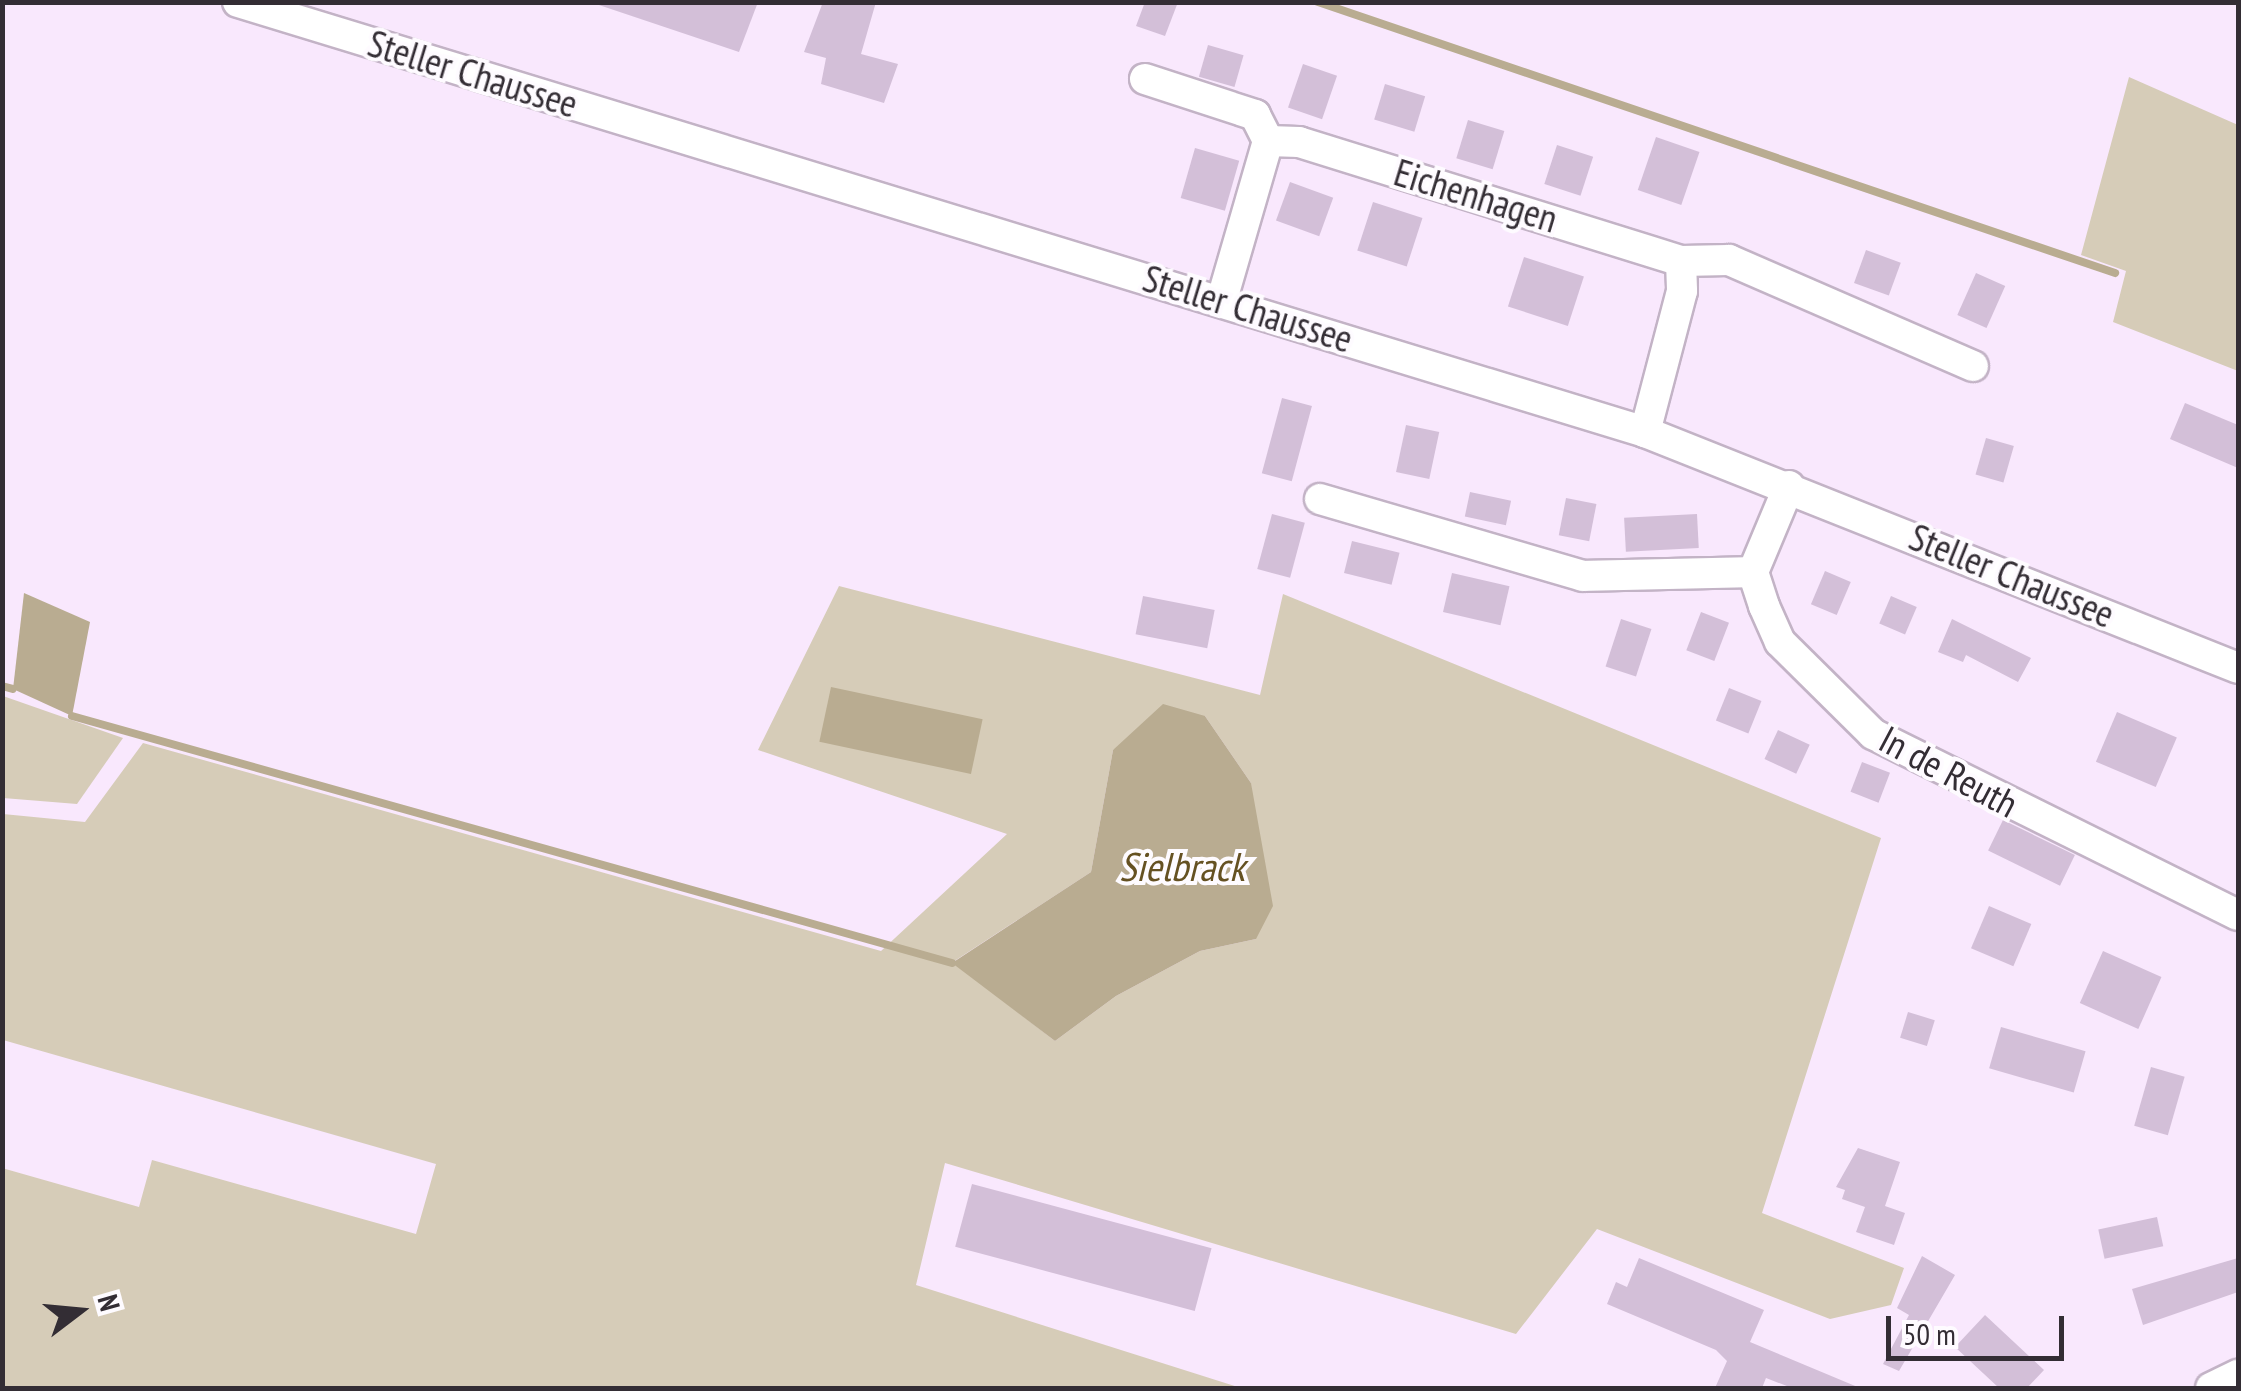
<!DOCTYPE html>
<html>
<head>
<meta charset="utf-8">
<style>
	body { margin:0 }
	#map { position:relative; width:2241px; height:1391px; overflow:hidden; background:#f9e8fd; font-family:"PT Sans Narrow",sans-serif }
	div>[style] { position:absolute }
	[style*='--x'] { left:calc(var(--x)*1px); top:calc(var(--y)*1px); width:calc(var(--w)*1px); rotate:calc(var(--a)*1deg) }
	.green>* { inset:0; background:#d6ccb8 }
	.water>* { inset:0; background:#b9ac91; transform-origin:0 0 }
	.stream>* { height:8px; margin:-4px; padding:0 4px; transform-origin:4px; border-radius:4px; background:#b9ac91 }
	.building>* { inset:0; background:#d3bfd8; transform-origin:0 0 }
	.roads { filter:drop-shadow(2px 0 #c3b3c6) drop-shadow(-2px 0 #c3b3c6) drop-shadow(0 2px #c3b3c6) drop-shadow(0 -2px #c3b3c6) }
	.minor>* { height:30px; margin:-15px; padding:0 15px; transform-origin:15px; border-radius:15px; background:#fff }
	span { translate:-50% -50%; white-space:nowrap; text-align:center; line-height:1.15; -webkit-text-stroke:8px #fefbff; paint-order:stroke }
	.street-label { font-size:38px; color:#332d34 }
	.water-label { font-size:40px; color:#655122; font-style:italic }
	.frame { position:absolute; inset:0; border:5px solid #332d34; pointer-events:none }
	.north { position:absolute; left:30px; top:1261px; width:100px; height:100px; -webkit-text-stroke:8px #fefbff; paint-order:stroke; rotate:74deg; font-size:28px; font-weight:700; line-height:40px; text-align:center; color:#332d34 }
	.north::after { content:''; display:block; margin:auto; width:35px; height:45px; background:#332d34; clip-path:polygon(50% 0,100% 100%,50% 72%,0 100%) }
	.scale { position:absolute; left:1886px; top:1316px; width:178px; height:45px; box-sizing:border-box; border:5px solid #332d34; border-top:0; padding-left:12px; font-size:30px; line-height:35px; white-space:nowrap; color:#332d34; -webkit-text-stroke:8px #fefbff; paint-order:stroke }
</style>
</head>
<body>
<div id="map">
	<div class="green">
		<i style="clip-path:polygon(2129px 77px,2238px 125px,2238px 371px,2113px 322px,2126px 271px,2081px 255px)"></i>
		<i style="clip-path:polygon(evenodd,839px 586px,1260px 695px,1283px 594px,1881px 838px,1762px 1213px,1904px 1268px,1891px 1305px,1830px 1319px,1597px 1229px,1516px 1334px,945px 1163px,916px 1285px,1241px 1388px,3px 1388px,2px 1168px,139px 1207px,152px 1160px,416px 1234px,436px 1164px,3px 1040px,3px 814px,85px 822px,143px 743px,881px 951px,1007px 834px,758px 750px,839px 586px,1205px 716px,1251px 783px,1256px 939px,1200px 951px,1116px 996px,1055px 1041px,953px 962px,1091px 872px,1113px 750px,1205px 716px)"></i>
		<i style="clip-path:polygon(3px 696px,123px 738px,77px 804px,3px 798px)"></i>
	</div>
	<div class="water">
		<i style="clip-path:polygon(24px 593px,90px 622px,72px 716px,13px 689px)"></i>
		<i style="left:831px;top:687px;width:155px;height:56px;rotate:12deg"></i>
		<i style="clip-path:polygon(1163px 704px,1205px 716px,1251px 783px,1273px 906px,1256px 939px,1200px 951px,1116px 996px,1055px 1041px,952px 963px,1091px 872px,1113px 750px)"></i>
	</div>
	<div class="stream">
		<i style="--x:1318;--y:2;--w:842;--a:18.78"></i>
		<i style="--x:2;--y:686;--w:11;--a:15"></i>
		<i style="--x:72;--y:716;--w:914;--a:15.68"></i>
	</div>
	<div class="building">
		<i style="clip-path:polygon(590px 2px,758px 2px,739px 52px)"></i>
		<i style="clip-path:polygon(823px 2px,876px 2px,861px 54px,898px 64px,884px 103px,821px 84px,826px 58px,804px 52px)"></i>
		<i style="clip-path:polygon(1145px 2px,1178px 2px,1165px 36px,1136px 26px)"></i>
		<i style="left:1208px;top:45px;width:37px;height:33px;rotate:16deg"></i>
		<i style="left:1303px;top:64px;width:36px;height:46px;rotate:19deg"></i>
		<i style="left:1385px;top:84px;width:42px;height:37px;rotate:17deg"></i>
		<i style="left:1468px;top:120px;width:38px;height:40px;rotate:17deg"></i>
		<i style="left:1656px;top:137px;width:46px;height:56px;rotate:19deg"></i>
		<i style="left:1557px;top:145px;width:38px;height:41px;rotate:18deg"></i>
		<i style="left:1195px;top:148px;width:46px;height:52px;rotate:16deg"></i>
		<i style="left:1290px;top:182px;width:46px;height:41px;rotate:20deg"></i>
		<i style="left:1373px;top:202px;width:52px;height:51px;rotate:18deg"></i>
		<i style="left:1866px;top:250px;width:37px;height:35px;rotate:20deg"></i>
		<i style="left:1524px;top:257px;width:63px;height:52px;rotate:18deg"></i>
		<i style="left:1976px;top:273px;width:32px;height:46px;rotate:24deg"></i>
		<i style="left:1282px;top:398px;width:31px;height:78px;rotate:15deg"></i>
		<i style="clip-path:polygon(2185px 403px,2238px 425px,2238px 468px,2170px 439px)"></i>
		<i style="left:1406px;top:425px;width:34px;height:48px;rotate:12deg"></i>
		<i style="left:1986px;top:438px;width:29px;height:38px;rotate:16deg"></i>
		<i style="left:1470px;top:492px;width:42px;height:25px;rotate:12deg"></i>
		<i style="left:1566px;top:498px;width:31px;height:38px;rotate:11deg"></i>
		<i style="left:1272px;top:514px;width:34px;height:57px;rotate:15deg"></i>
		<i style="left:1697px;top:514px;width:34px;height:73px;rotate:87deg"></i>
		<i style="left:1352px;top:541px;width:49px;height:33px;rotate:14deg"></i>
		<i style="left:1825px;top:571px;width:28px;height:36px;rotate:23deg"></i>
		<i style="left:1452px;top:573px;width:59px;height:40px;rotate:13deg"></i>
		<i style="left:1143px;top:596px;width:73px;height:39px;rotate:11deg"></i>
		<i style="left:1891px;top:596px;width:28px;height:30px;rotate:23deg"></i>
		<i style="left:1701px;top:612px;width:30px;height:41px;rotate:21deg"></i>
		<i style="left:1621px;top:619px;width:32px;height:50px;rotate:18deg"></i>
		<i style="clip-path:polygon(1952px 619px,2031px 658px,2018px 682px,1966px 655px,1963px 662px,1938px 652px)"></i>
		<i style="left:1729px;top:688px;width:35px;height:35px;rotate:22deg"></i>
		<i style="left:2117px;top:712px;width:65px;height:54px;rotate:23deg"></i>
		<i style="left:1778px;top:730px;width:35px;height:32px;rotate:25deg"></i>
		<i style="left:1862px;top:762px;width:30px;height:32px;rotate:21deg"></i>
		<i style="left:2003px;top:820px;width:80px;height:34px;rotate:26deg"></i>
		<i style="left:1989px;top:906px;width:46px;height:46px;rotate:23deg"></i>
		<i style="left:2103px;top:951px;width:64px;height:57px;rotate:24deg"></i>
		<i style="left:1908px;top:1012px;width:28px;height:27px;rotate:17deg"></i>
		<i style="left:2001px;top:1027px;width:88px;height:43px;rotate:16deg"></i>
		<i style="left:2151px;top:1067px;width:35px;height:61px;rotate:16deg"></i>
		<i style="clip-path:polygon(1858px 1148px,1900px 1162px,1885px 1206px,1905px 1213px,1894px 1245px,1856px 1232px,1865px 1207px,1842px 1199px,1845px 1190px,1836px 1187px)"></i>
		<i style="left:972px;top:1184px;width:248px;height:65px;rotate:15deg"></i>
		<i style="left:2157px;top:1217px;width:30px;height:60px;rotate:78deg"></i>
		<i style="clip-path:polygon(1922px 1256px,1955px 1275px,1899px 1371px,1883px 1364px,1909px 1315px,1897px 1308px)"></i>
		<i style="clip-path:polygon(1639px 1258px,1764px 1310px,1750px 1342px,1860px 1388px,1792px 1388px,1766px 1378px,1762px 1388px,1715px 1388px,1727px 1361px,1716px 1350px,1607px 1304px,1616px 1282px,1627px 1287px)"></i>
		<i style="clip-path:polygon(2238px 1258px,2238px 1292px,2143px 1325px,2132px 1289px)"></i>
		<i style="clip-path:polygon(1985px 1315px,2044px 1370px,2027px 1388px,1999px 1388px,1955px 1347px)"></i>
	</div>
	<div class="roads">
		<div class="minor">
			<i style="--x:238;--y:2;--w:1471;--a:16.99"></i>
			<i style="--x:1645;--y:432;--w:638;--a:21.7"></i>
			<i style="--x:1145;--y:79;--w:116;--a:18.1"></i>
			<i style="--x:1255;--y:115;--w:29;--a:63"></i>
			<i style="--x:1268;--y:141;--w:165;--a:106.2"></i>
			<i style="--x:1268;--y:141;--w:31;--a:2"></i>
			<i style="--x:1299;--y:142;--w:400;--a:17.3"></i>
			<i style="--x:1681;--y:261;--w:30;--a:88"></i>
			<i style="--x:1682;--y:291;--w:146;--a:104.7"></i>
			<i style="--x:1681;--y:261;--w:48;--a:-1.2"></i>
			<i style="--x:1729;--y:260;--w:266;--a:23.5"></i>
			<i style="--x:1789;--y:486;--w:93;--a:112.7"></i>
			<i style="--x:1753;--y:572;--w:36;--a:72"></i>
			<i style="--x:1764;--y:606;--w:39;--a:66"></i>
			<i style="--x:1780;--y:642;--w:131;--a:44.7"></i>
			<i style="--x:1873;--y:734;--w:407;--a:26.4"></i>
			<i style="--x:1320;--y:499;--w:274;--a:16.3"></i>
			<i style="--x:1583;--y:576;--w:170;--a:-1.3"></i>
			<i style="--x:2211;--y:1388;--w:30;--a:-26"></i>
		</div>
	</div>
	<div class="street-label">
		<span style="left:473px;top:73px;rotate:17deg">Steller Chaussee</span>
		<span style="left:1476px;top:195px;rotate:17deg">Eichenhagen</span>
		<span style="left:1248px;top:308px;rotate:17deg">Steller Chaussee</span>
		<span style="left:2012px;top:575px;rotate:22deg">Steller Chaussee</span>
		<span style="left:1949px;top:771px;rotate:28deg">In de Reuth</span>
	</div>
	<div class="water-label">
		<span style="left:1182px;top:866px">Sielbrack</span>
	</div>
	<div class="frame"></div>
	<div class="north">N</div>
	<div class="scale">50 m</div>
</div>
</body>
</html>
